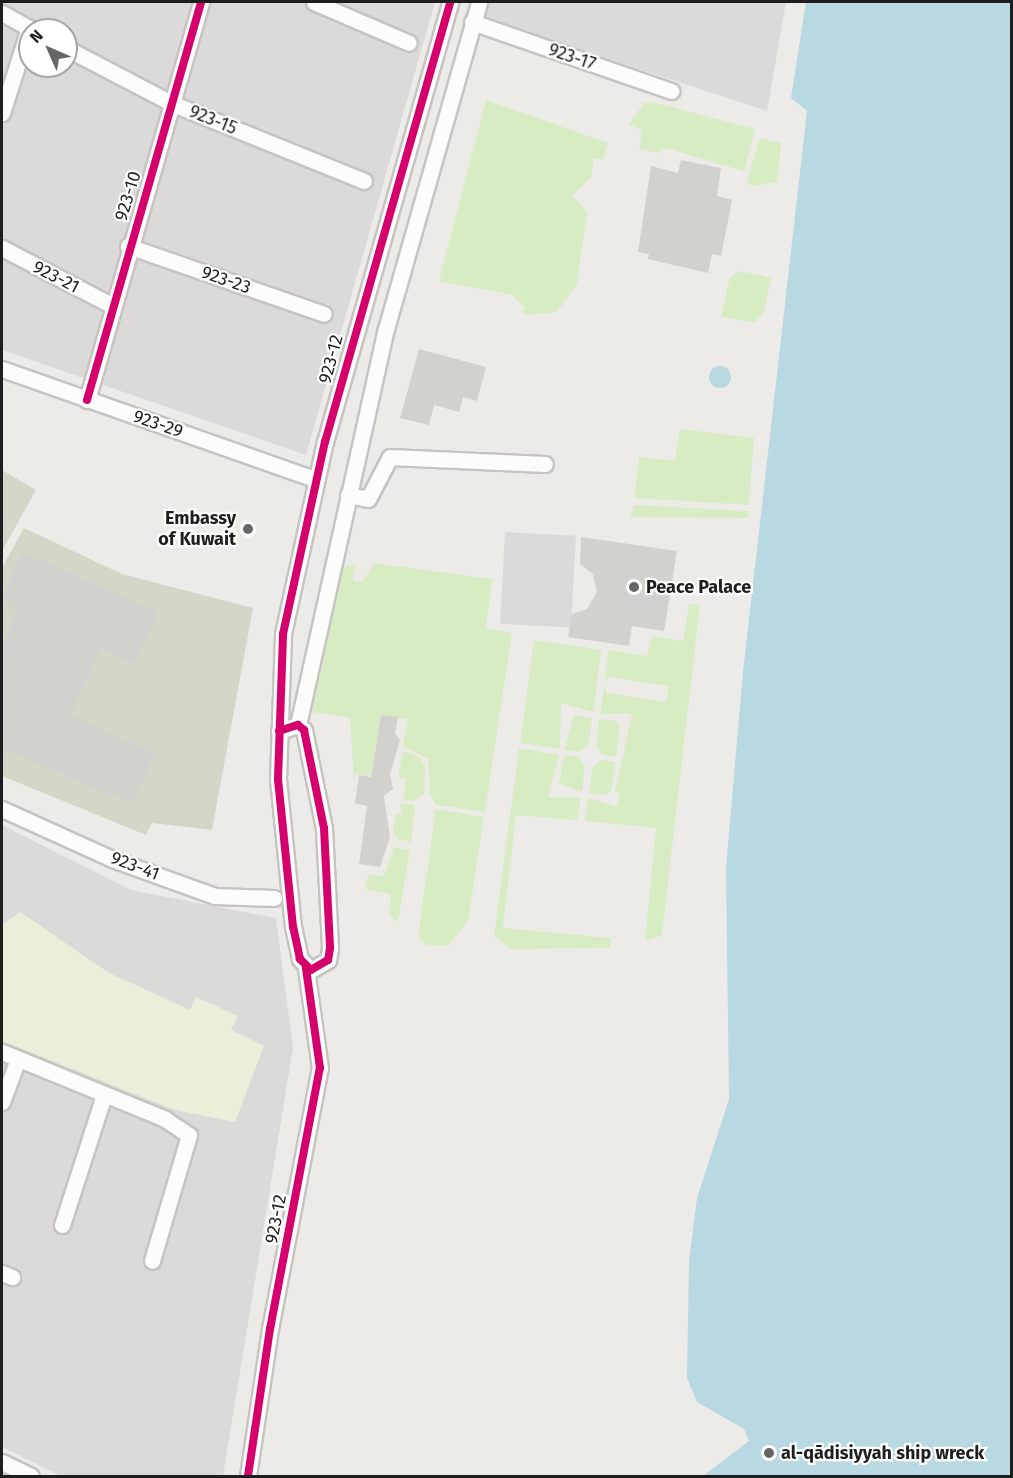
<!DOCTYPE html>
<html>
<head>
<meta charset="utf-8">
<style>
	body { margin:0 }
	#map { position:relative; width:1013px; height:1478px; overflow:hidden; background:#edebe7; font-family:"Fira Sans",sans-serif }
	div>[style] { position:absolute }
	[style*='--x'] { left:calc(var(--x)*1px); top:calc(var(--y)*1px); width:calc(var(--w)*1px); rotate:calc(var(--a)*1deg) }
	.residential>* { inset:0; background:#dcdad8 }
	.religious>* { inset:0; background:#dbdad8; transform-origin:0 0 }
	.construction>* { inset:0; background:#d6d6c8 }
	.farmland>* { inset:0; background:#eceed9 }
	.grass>* { inset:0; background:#d8ecc4 }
	.water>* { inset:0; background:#b8d8e2 }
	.round { border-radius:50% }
	.building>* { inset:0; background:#d3d1ce }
	.roads { filter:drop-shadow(2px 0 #c5c4c3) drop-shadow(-2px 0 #c5c4c3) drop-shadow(0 2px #c5c4c3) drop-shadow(0 -2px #c5c4c3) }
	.minor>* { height:15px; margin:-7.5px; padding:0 7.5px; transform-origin:7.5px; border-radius:7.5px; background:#fcfcfb }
	.cycleway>* { height:8px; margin:-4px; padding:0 4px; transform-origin:4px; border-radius:4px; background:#d6006c }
	.dots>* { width:16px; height:16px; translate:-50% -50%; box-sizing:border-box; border:3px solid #fff; border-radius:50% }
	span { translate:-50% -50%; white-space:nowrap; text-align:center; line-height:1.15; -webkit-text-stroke:4.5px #fff; paint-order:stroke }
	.street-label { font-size:18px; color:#1e1e1e }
	.poi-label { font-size:18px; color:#1e1e1e; font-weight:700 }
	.right { translate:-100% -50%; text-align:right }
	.left { translate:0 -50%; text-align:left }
	.frame { position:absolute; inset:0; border:3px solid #1e1e1e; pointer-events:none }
	.north { position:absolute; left:18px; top:18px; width:60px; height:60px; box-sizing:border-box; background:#fff; border:2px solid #a5a5a5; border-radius:50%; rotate:315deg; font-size:16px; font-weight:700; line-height:24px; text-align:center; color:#1e1e1e }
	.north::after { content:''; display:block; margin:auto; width:21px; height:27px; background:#666664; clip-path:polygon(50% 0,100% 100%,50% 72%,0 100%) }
</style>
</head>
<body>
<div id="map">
	<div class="residential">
		<i style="clip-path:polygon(evenodd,2px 2px,435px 2px,306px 455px,2px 350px,2px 2px,30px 30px,66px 30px,66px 66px,30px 66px,30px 30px)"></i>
		<i style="clip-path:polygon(489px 2px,786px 2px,767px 111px,484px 18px)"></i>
		<i style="clip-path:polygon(2px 825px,131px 890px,276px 918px,293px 1048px,223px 1476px,61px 1476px,2px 1447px)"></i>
	</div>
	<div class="religious">
		<i style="left:505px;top:532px;width:71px;height:92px;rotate:3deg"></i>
	</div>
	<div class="construction">
		<i style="clip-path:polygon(2px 470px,36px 490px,2px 551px)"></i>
		<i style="clip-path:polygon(24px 528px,122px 574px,253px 608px,212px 830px,152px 823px,146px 835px,2px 776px,2px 568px)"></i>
	</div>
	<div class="farmland">
		<i style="clip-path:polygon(20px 912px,109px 973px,190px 1010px,196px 997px,238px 1016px,231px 1030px,264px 1046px,235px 1122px,175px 1110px,2px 1041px,2px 925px)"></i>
	</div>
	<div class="grass">
		<i style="clip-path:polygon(486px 100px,608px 143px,603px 160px,594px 158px,591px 178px,572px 195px,587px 212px,577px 284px,557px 312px,522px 315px,525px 308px,512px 295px,439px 281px)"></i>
		<i style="clip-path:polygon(653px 102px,755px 129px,744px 171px,665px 148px,659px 153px,639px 149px,642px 131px,629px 124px,644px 103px)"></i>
		<i style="clip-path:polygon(760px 138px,781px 143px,777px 182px,752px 186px,747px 181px)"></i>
		<i style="clip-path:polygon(741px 271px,771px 278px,764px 312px,754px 323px,721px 316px,730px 277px)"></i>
		<i style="clip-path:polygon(680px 429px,754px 438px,749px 505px,634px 498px,639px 457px,675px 461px)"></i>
		<i style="clip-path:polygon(634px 505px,749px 511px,748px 518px,630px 517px)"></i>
		<i style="clip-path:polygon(356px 563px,353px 580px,363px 582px,373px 563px,492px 579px,486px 629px,512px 633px,485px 812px,436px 805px,430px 795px,428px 759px,403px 746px,408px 719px,381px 715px,371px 776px,355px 774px,354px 782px,350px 718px,312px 712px,343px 568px)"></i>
		<i style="clip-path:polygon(689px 604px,700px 605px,662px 935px,645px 941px,656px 828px,585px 821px,588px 798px,618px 807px,620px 793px,615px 792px,632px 714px,600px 714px,604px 686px,607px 693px,666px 702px,669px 686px,609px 677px,604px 682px,609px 650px,647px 656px,652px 636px,683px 641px)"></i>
		<i style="clip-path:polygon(534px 640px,601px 650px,594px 712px,561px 703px,560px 749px,520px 743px)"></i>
		<i style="clip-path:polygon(574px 715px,592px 718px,589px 744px,579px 752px,564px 750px)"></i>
		<i style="clip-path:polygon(599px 719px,617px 721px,620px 727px,616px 757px,602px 755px,596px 745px)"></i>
		<i style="clip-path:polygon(519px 748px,559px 755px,548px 798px,581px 797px,577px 820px,516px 815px,503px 928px,611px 938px,610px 948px,510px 949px,494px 936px)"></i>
		<i style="clip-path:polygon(403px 751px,420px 757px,425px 767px,424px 794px,415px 801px,403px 799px,406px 779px,398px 777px)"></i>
		<i style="clip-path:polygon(564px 755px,579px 757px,585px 766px,582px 792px,559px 784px)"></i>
		<i style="clip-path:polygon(601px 760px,615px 762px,611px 791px,605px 795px,589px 793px,593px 767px)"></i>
		<i style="clip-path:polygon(400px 803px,415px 805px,411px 842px,397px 839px,393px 831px,396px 814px,402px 815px)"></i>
		<i style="clip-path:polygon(436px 809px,484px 817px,468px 921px,449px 945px,427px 946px,418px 935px)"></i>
		<i style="clip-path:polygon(394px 847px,410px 850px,398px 922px,389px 915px,391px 894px,365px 889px,368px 875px,384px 876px)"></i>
	</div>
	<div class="water">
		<i style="clip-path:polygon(806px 2px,1011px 2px,1011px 1476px,703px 1476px,749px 1441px,744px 1429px,697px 1402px,687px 1378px,689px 1261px,697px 1198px,729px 1099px,726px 868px,743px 672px,807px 111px,791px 98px)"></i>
		<i class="round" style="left:709px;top:366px;width:22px;height:22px"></i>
	</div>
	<div class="building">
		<i style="clip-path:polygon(681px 160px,721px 168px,717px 196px,732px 200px,721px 256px,712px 254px,708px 273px,648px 259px,649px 254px,638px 252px,651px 166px,678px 173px)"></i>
		<i style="clip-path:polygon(419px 349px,486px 367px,477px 401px,463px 397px,459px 412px,434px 405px,429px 425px,400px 418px)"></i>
		<i style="clip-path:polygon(581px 537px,677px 551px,664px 631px,632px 626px,629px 646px,568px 637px,572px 614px,587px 609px,597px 592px,593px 574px,580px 564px)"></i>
		<i style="clip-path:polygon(22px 552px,158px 612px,134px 663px,101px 649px,71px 715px,155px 753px,132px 804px,2px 748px,2px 647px,18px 610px,2px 598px)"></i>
		<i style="clip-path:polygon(381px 715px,398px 717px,395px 734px,400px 740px,390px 774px,393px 789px,384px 796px,390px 837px,380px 867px,359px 864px,367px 806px,355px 803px,359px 775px,371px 777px)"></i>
	</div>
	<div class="roads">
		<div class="minor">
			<i style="--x:314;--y:2;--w:103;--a:23.3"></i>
			<i style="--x:2;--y:13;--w:35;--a:29"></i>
			<i style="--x:472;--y:22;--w:211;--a:19.1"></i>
			<i style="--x:66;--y:48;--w:119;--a:27.6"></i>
			<i style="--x:171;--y:103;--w:208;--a:22"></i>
			<i style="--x:2;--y:113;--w:89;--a:-72.4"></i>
			<i style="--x:128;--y:246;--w:207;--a:19.1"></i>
			<i style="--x:2;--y:248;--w:123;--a:27.6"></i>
			<i style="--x:2;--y:369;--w:332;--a:19.4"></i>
			<i style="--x:87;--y:400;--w:414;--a:-74"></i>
			<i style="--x:348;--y:495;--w:20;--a:11"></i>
			<i style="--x:368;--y:499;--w:47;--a:-62.4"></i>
			<i style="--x:390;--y:457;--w:155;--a:2.6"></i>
			<i style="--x:298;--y:725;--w:406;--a:-77.5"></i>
			<i style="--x:386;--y:329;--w:340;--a:-74.1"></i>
			<i style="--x:279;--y:731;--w:20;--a:-18"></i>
			<i style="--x:298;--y:725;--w:8;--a:40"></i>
			<i style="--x:304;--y:730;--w:100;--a:78.5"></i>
			<i style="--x:324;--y:828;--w:120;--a:87.1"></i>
			<i style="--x:330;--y:948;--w:12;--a:99"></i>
			<i style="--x:328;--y:960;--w:20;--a:150"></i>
			<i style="--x:311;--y:970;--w:16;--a:-135"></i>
			<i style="--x:300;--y:959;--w:33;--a:-102"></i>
			<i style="--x:293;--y:927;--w:149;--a:-95.8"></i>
			<i style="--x:278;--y:779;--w:145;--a:-88"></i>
			<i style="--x:283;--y:634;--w:197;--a:-77.7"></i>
			<i style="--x:325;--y:442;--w:457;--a:-74.1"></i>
			<i style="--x:2;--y:809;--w:121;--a:24.4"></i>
			<i style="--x:112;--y:859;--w:109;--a:19.8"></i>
			<i style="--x:215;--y:896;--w:59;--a:1.9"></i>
			<i style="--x:2;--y:1052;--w:176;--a:22.3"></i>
			<i style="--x:165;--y:1119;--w:29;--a:34"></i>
			<i style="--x:189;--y:1135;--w:131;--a:106.4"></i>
			<i style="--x:2;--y:1102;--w:46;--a:-69.6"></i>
			<i style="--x:62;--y:1225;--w:137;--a:-72.1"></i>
			<i style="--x:2;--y:1273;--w:11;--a:22"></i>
			<i style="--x:2;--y:1462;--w:32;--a:26"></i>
			<i style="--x:248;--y:1476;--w:149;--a:-81.5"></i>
			<i style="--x:270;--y:1329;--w:266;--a:-79.2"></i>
			<i style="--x:320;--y:1068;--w:101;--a:-98"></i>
		</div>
	</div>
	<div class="cycleway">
		<i style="--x:87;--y:400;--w:414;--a:-74"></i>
		<i style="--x:279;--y:731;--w:20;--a:-18"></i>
		<i style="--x:298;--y:725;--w:8;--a:40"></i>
		<i style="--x:304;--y:730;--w:100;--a:78.5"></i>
		<i style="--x:324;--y:828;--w:120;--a:87.1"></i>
		<i style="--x:330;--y:948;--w:12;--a:99"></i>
		<i style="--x:328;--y:960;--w:20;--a:150"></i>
		<i style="--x:311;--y:970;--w:16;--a:-135"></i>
		<i style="--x:300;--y:959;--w:33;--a:-102"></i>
		<i style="--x:293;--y:927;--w:149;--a:-95.8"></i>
		<i style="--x:278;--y:779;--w:145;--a:-88"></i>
		<i style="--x:283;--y:634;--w:197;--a:-77.7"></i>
		<i style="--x:325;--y:442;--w:457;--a:-74.1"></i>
		<i style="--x:248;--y:1476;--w:149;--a:-81.5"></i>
		<i style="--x:270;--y:1329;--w:266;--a:-79.2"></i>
		<i style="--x:320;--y:1068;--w:101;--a:-98"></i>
	</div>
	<div class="dots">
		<i style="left:248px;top:529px;background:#666664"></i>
		<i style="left:634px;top:587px;background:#666664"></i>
		<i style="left:769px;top:1453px;background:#666664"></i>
	</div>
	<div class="street-label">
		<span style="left:572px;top:57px;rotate:19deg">923-17</span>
		<span style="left:213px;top:120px;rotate:22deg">923-15</span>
		<span style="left:128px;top:196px;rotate:-73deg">923-10</span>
		<span style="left:56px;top:277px;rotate:27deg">923-21</span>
		<span style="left:226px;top:280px;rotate:19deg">923-23</span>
		<span style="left:331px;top:359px;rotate:-75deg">923-12</span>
		<span style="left:158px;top:424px;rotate:19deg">923-29</span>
		<span style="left:135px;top:866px;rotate:21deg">923-41</span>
		<span style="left:276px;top:1219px;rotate:-79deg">923-12</span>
	</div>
	<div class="poi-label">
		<span class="right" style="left:236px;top:529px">Embassy<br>of Kuwait</span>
		<span class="left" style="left:646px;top:587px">Peace Palace</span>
		<span class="left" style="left:781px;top:1453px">al-qādisiyyah ship wreck</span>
	</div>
	<div class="frame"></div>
	<div class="north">N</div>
</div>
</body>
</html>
